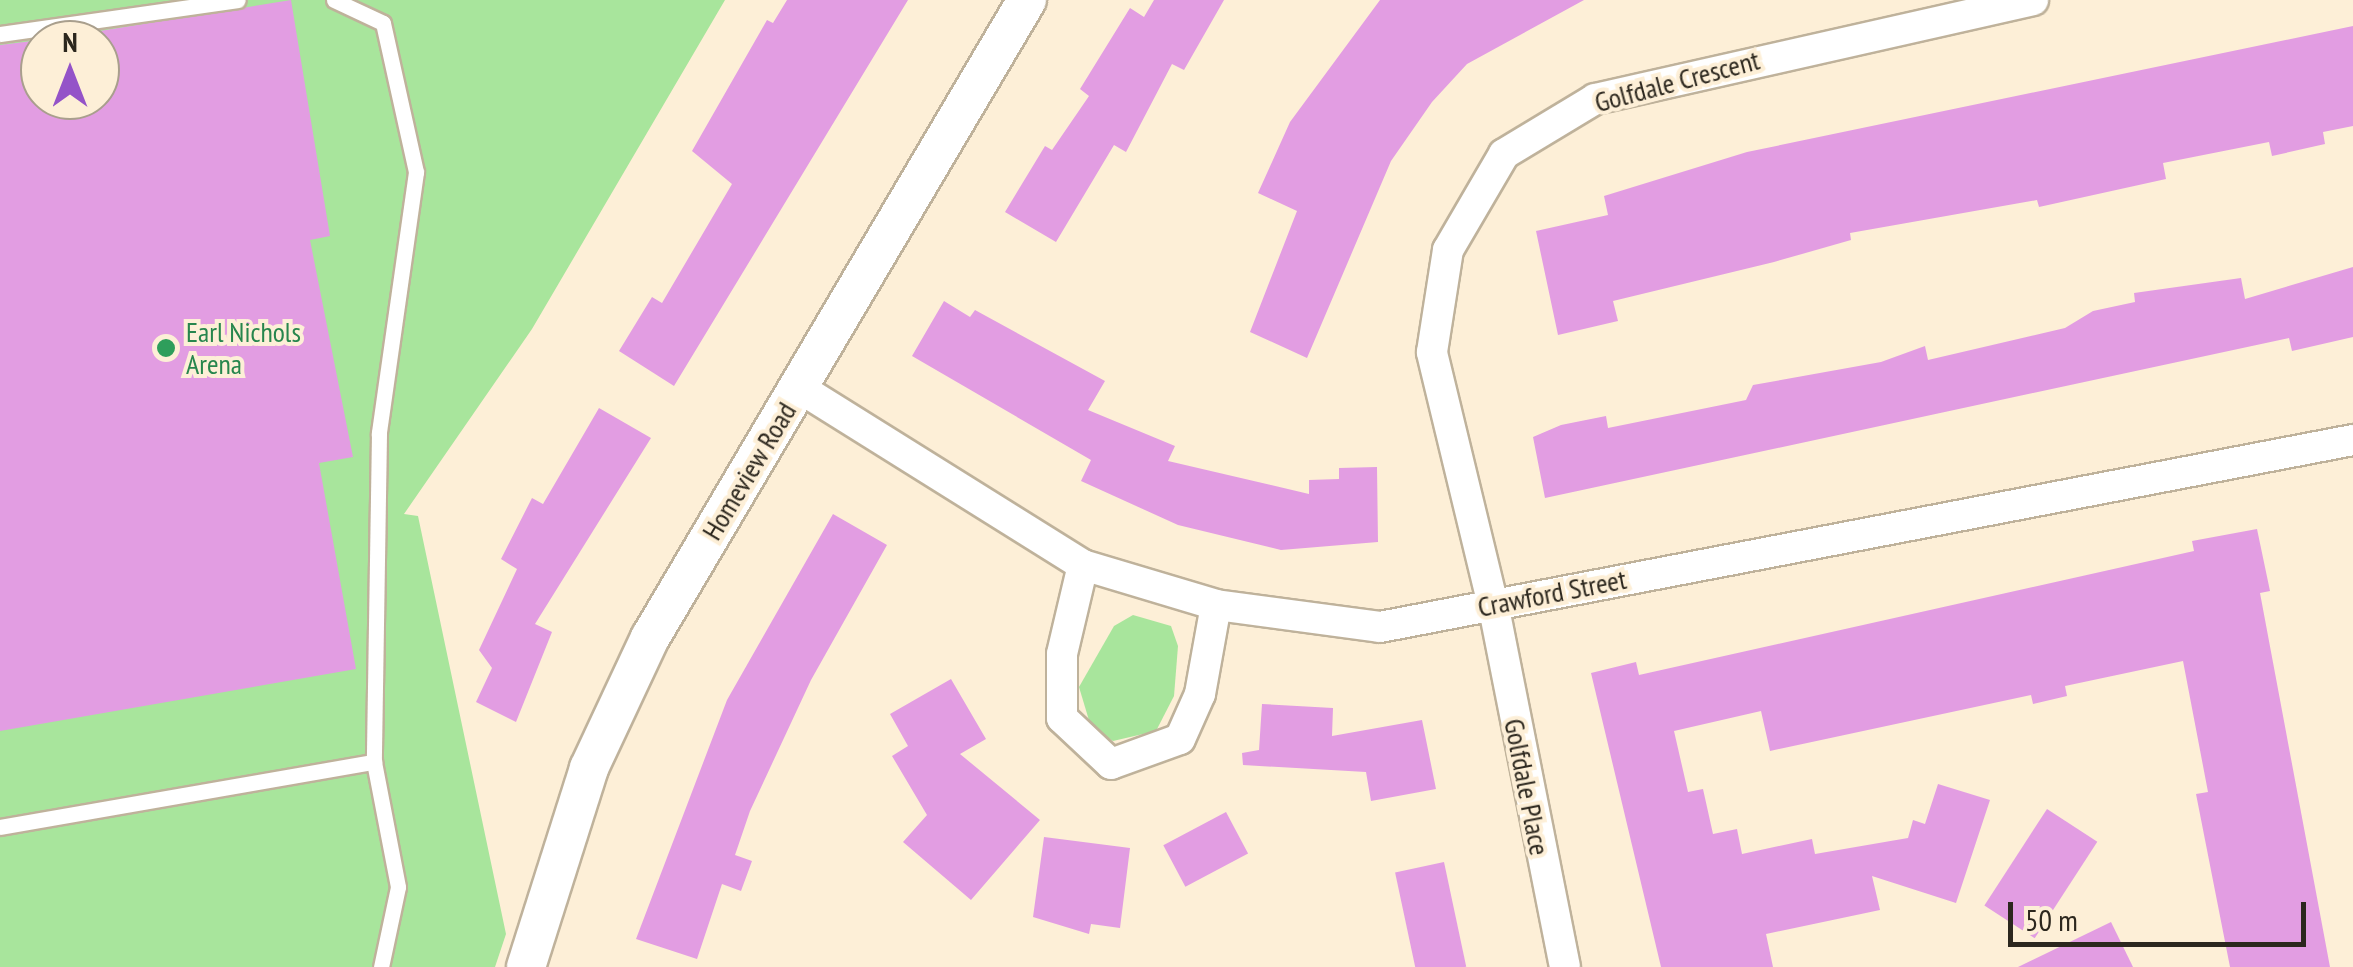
<!DOCTYPE html>
<html>
<head>
<meta charset="utf-8">
<style>
	body { margin:0 }
	#map { position:relative; width:2353px; height:967px; overflow:hidden; background:#fdefd7; font-family:"PT Sans Narrow",sans-serif }
	div>[style] { position:absolute }
	[style*='--x'] { left:calc(var(--x)*1px); top:calc(var(--y)*1px); width:calc(var(--w)*1px); rotate:calc(var(--a)*1deg) }
	.green>* { inset:0; background:#a8e59c }
	.building>* { inset:0; background:#e29de2; transform-origin:0 0 }
	.roads { filter:drop-shadow(2px 0 #bfb29b) drop-shadow(-2px 0 #bfb29b) drop-shadow(0 2px #bfb29b) drop-shadow(0 -2px #bfb29b) }
	.service>* { height:15px; margin:-7.5px; padding:0 7.5px; transform-origin:7.5px; border-radius:7.5px; background:#fff }
	.minor>* { height:30px; margin:-15px; padding:0 15px; transform-origin:15px; border-radius:15px; background:#fff }
	.tertiary>* { height:38px; margin:-19px; padding:0 19px; transform-origin:19px; border-radius:19px; background:#fff }
	.dots>* { width:28px; height:28px; translate:-50% -50%; box-sizing:border-box; border:5px solid #fdefd7; border-radius:50% }
	span { translate:-50% -50%; white-space:nowrap; text-align:center; line-height:1.15; -webkit-text-stroke:8px #fdefd7; paint-order:stroke }
	.street-label { font-size:28px; color:#2c271e }
	.leisure-label { font-size:28px; color:#27864d }
	.left { translate:0 -50%; text-align:left }
	.north { position:absolute; left:20px; top:20px; width:100px; height:100px; box-sizing:border-box; background:#fdefd7; border:2px solid #a99f8d; border-radius:50%; rotate:0deg; font-size:28px; font-weight:700; line-height:40px; text-align:center; color:#2c271e }
	.north::after { content:''; display:block; margin:auto; width:35px; height:45px; background:#9453c8; clip-path:polygon(50% 0,100% 100%,50% 72%,0 100%) }
	.scale { position:absolute; left:2008px; top:902px; width:298px; height:45px; box-sizing:border-box; border:5px solid #2c271e; border-top:0; padding-left:12px; font-size:30px; line-height:35px; white-space:nowrap; color:#2c271e; -webkit-text-stroke:8px #fdefd7; paint-order:stroke }
</style>
</head>
<body>
<div id="map">
	<div class="green">
		<i style="clip-path:polygon(evenodd,0 0,725px 0,532px 329px,404px 514px,418px 516px,506px 934px,495px 967px,0 967px,0 0,40px 40px,100px 40px,100px 100px,40px 100px,40px 40px)"></i>
		<i style="clip-path:polygon(1133px 615px,1171px 626px,1178px 646px,1174px 696px,1156px 731px,1113px 741px,1091px 727px,1079px 687px,1114px 626px)"></i>
	</div>
	<div class="building">
		<i style="clip-path:polygon(291px 0,330px 236px,310px 240px,353px 457px,319px 463px,356px 669px,0 731px,0 45px,40px 40px,40px 100px,100px 100px,100px 31px)"></i>
		<i style="clip-path:polygon(787px 0,908px 0,674px 386px,619px 351px,652px 297px,662px 303px,732px 184px,692px 151px,767px 20px,773px 23px)"></i>
		<i style="clip-path:polygon(1154px 0,1224px 0,1184px 70px,1172px 64px,1126px 152px,1114px 145px,1056px 242px,1005px 212px,1045px 146px,1052px 150px,1089px 96px,1080px 89px,1130px 8px,1144px 17px)"></i>
		<i style="clip-path:polygon(1380px 0,1584px 0,1467px 64px,1432px 102px,1391px 161px,1307px 358px,1250px 332px,1297px 211px,1258px 193px,1290px 122px)"></i>
		<i style="clip-path:polygon(2353px 26px,2353px 126px,2323px 132px,2325px 144px,2272px 156px,2269px 142px,2163px 163px,2166px 179px,2039px 207px,2037px 200px,1850px 233px,1851px 240px,1774px 262px,1613px 301px,1618px 321px,1558px 335px,1536px 231px,1608px 215px,1604px 196px,1747px 152px)"></i>
		<i style="clip-path:polygon(2353px 267px,2353px 337px,2292px 351px,2289px 338px,1545px 498px,1533px 437px,1561px 425px,1606px 416px,1608px 428px,1746px 400px,1753px 385px,1881px 362px,1925px 346px,1928px 360px,2065px 328px,2093px 311px,2135px 302px,2134px 293px,2241px 278px,2245px 299px)"></i>
		<i style="clip-path:polygon(944px 301px,970px 317px,975px 310px,1105px 381px,1088px 410px,1175px 446px,1168px 461px,1309px 494px,1309px 480px,1339px 479px,1339px 468px,1377px 467px,1378px 542px,1281px 550px,1178px 525px,1081px 481px,1091px 460px,912px 356px)"></i>
		<i style="clip-path:polygon(599px 408px,651px 438px,535px 624px,552px 632px,516px 722px,476px 702px,492px 668px,479px 650px,517px 569px,501px 559px,532px 498px,543px 504px)"></i>
		<i style="clip-path:polygon(833px 514px,887px 545px,811px 680px,750px 811px,735px 855px,752px 861px,741px 891px,722px 884px,697px 959px,636px 939px,727px 700px)"></i>
		<i style="clip-path:polygon(2257px 529px,2270px 591px,2260px 593px,2330px 967px,2230px 967px,2196px 794px,2208px 792px,2183px 661px,2065px 686px,2067px 696px,2033px 704px,2031px 695px,1770px 751px,1761px 711px,1674px 731px,1688px 792px,1703px 789px,1713px 834px,1737px 829px,1742px 854px,1812px 839px,1815px 854px,1908px 838px,1913px 820px,1925px 824px,1938px 784px,1990px 800px,1956px 903px,1872px 876px,1880px 910px,1766px 934px,1773px 967px,1661px 967px,1591px 673px,1636px 662px,1639px 675px,2194px 551px,2192px 541px)"></i>
		<i style="clip-path:polygon(951px 679px,986px 739px,960px 754px,1040px 820px,971px 900px,903px 842px,927px 815px,892px 756px,908px 746px,890px 714px)"></i>
		<i style="clip-path:polygon(1262px 704px,1333px 708px,1332px 736px,1422px 720px,1436px 789px,1371px 801px,1366px 772px,1243px 765px,1242px 753px,1259px 750px)"></i>
		<i style="left:2047px;top:809px;width:60px;height:115px;rotate:33deg"></i>
		<i style="left:1226px;top:812px;width:47px;height:71px;rotate:62deg"></i>
		<i style="clip-path:polygon(1044px 837px,1130px 848px,1120px 928px,1091px 924px,1089px 934px,1033px 917px)"></i>
		<i style="left:1444px;top:862px;width:107px;height:50px;rotate:78deg"></i>
		<i style="clip-path:polygon(2111px 922px,2133px 967px,2018px 967px)"></i>
	</div>
	<div class="roads">
		<div class="service">
			<i style="--x:334;--y:0;--w:54;--a:25.1"></i>
			<i style="--x:383;--y:23;--w:153;--a:77.5"></i>
			<i style="--x:416;--y:172;--w:264;--a:98.1"></i>
			<i style="--x:379;--y:433;--w:329;--a:90.9"></i>
			<i style="--x:0;--y:34;--w:240;--a:-8.1"></i>
			<i style="--x:0;--y:827;--w:380;--a:-9.9"></i>
			<i style="--x:374;--y:762;--w:127;--a:79.1"></i>
			<i style="--x:398;--y:887;--w:82;--a:102"></i>
		</div>
		<div class="minor">
			<i style="--x:798;--y:387;--w:336;--a:32"></i>
			<i style="--x:1083;--y:565;--w:139;--a:16.7"></i>
			<i style="--x:1216;--y:605;--w:165;--a:7.6"></i>
			<i style="--x:1380;--y:627;--w:991;--a:-10.88"></i>
			<i style="--x:1083;--y:565;--w:91;--a:103.3"></i>
			<i style="--x:1062;--y:654;--w:64;--a:90"></i>
			<i style="--x:1062;--y:718;--w:67;--a:43.2"></i>
			<i style="--x:1111;--y:764;--w:73;--a:-19.9"></i>
			<i style="--x:1180;--y:739;--w:49;--a:-66"></i>
			<i style="--x:1200;--y:694;--w:90;--a:-79.8"></i>
			<i style="--x:1565;--y:967;--w:369;--a:-101.2"></i>
			<i style="--x:1493;--y:605;--w:260;--a:-103.6"></i>
			<i style="--x:1432;--y:352;--w:103;--a:-81.1"></i>
			<i style="--x:1448;--y:250;--w:111;--a:-59.7"></i>
			<i style="--x:1504;--y:154;--w:106;--a:-31.1"></i>
			<i style="--x:1595;--y:99;--w:449;--a:-12.7"></i>
		</div>
		<div class="tertiary">
			<i style="--x:526;--y:967;--w:209;--a:-72.4"></i>
			<i style="--x:589;--y:768;--w:144;--a:-64.9"></i>
			<i style="--x:650;--y:638;--w:741;--a:-59.42"></i>
		</div>
	</div>
	<div class="dots">
		<i style="left:166px;top:348px;background:#2e9e5b"></i>
	</div>
	<div class="street-label">
		<span style="left:1677px;top:81px;rotate:-15deg">Golfdale Crescent</span>
		<span style="left:749px;top:471px;rotate:-59deg">Homeview Road</span>
		<span style="left:1552px;top:593px;rotate:-11deg">Crawford Street</span>
		<span style="left:1527px;top:787px;rotate:79deg">Golfdale Place</span>
	</div>
	<div class="leisure-label">
		<span class="left" style="left:186px;top:348px">Earl Nichols<br>Arena</span>
	</div>
	<div class="north">N</div>
	<div class="scale">50 m</div>
</div>
</body>
</html>
